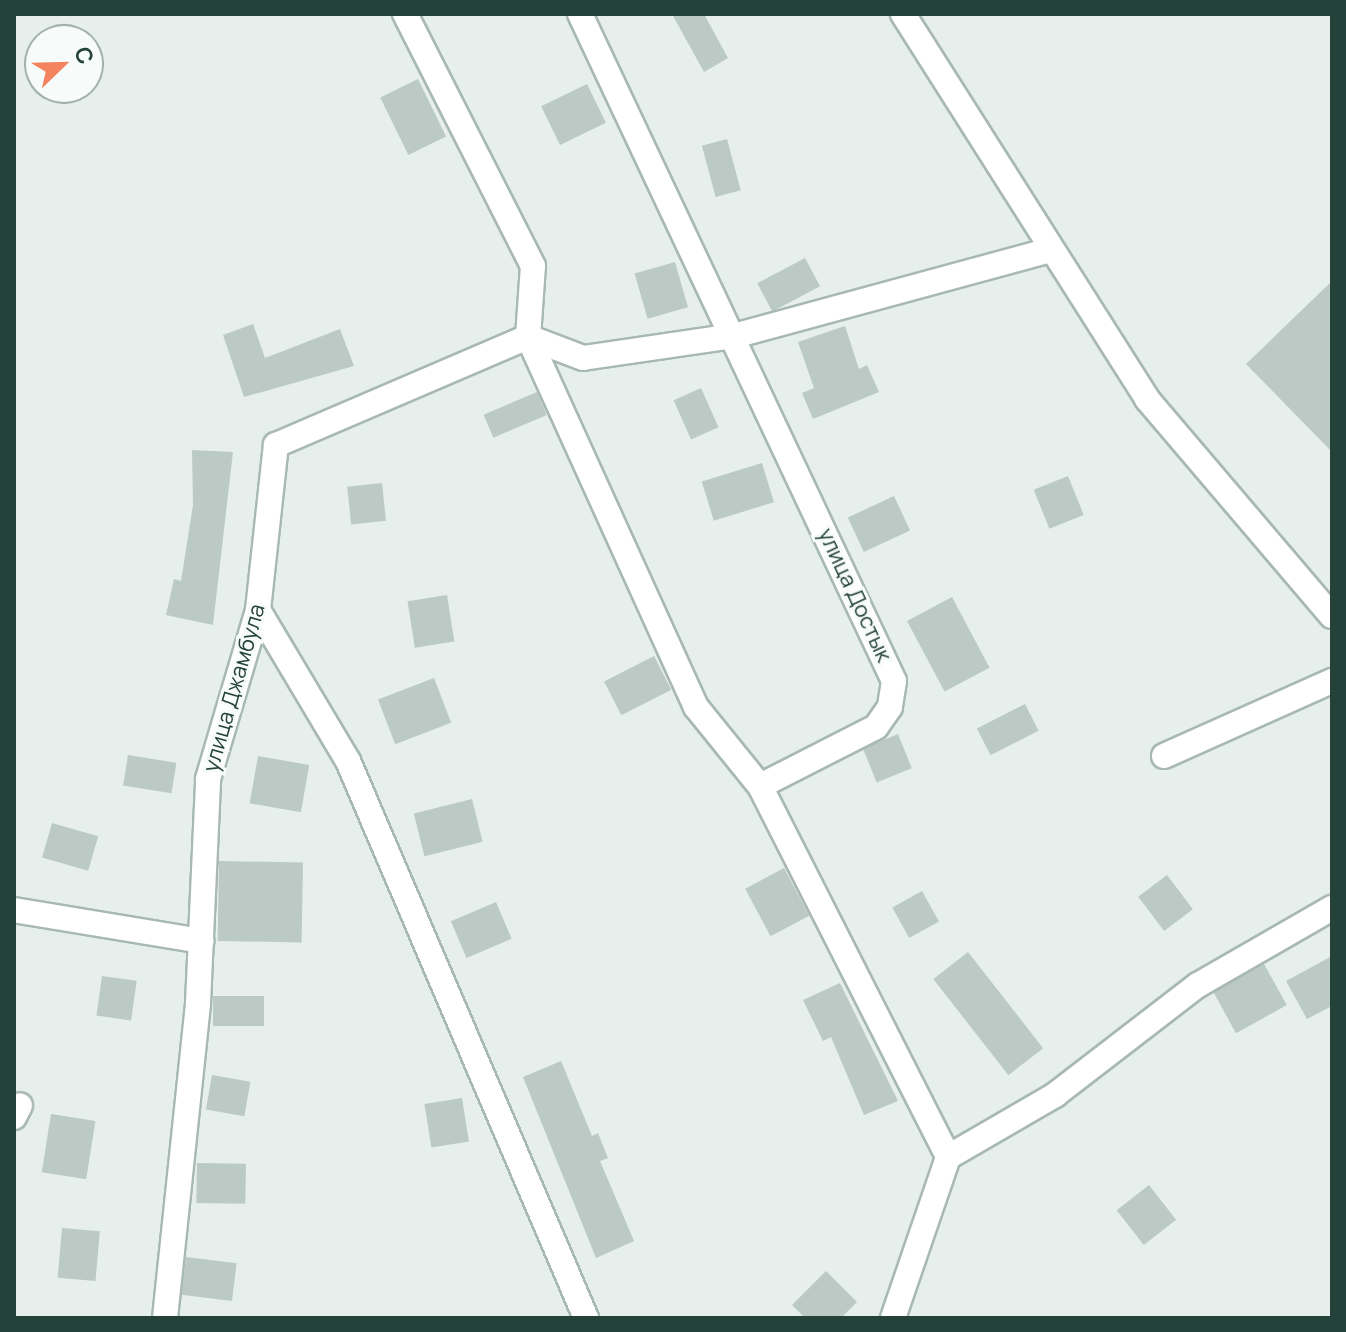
<!DOCTYPE html>
<html>
<head>
<meta charset="utf-8">
<style>
	body { margin:0 }
	#map { position:relative; width:1346px; height:1332px; overflow:hidden; background:#e6efeb; font-family:Manrope,sans-serif }
	div>[style] { position:absolute }
	[style*='--x'] { left:calc(var(--x)*1px); top:calc(var(--y)*1px); width:calc(var(--w)*1px); rotate:calc(var(--a)*1deg) }
	.building>* { inset:0; background:#bbcac4; transform-origin:0 0 }
	.roads { filter:drop-shadow(2px 0 #a8b8b2) drop-shadow(-2px 0 #a8b8b2) drop-shadow(0 2px #a8b8b2) drop-shadow(0 -2px #a8b8b2) }
	.minor>* { height:24px; margin:-12px; padding:0 12px; transform-origin:12px; border-radius:12px; background:#fff }
	span { translate:-50% -50%; white-space:nowrap; text-align:center; line-height:1.15; -webkit-text-stroke:6px #f7fbf9; paint-order:stroke }
	.street-label { font-size:22px; color:#24423a }
	.frame { position:absolute; inset:0; border:16px solid #24423a; pointer-events:none }
	.north { position:absolute; left:24px; top:24px; width:80px; height:80px; box-sizing:border-box; background:#f7fbf9; border:2px solid #a3b1ad; border-radius:50%; rotate:67deg; font-size:22px; font-weight:700; line-height:32px; text-align:center; color:#24423a }
	.north::after { content:''; display:block; margin:auto; width:28px; height:36px; background:#f4845f; clip-path:polygon(50% 0,100% 100%,50% 72%,0 100%) }
</style>
</head>
<body>
<div id="map">
	<div class="building">
		<i style="clip-path:polygon(672px 14px,704px 14px,728px 58px,704px 72px)"></i>
		<i style="left:418px;top:79px;width:64px;height:42px;rotate:64deg"></i>
		<i style="left:587px;top:84px;width:43px;height:51px;rotate:64deg"></i>
		<i style="left:727px;top:139px;width:53px;height:26px;rotate:75deg"></i>
		<i style="left:805px;top:258px;width:32px;height:54px;rotate:62deg"></i>
		<i style="left:675px;top:262px;width:47px;height:42px;rotate:74deg"></i>
		<i style="clip-path:polygon(1332px 281px,1332px 452px,1246px 364px)"></i>
		<i style="clip-path:polygon(253px 324px,265px 358px,340px 329px,354px 366px,244px 397px,223px 335px)"></i>
		<i style="clip-path:polygon(845px 326px,859px 369px,867px 365px,879px 392px,813px 419px,802px 393px,814px 388px,798px 342px)"></i>
		<i style="left:701px;top:388px;width:43px;height:30px;rotate:66deg"></i>
		<i style="left:537px;top:392px;width:25px;height:58px;rotate:67deg"></i>
		<i style="clip-path:polygon(192px 450px,233px 452px,213px 625px,166px 615px,174px 579px,181px 581px,193px 505px)"></i>
		<i style="left:762px;top:463px;width:41px;height:63px;rotate:73deg"></i>
		<i style="left:1068px;top:476px;width:42px;height:37px;rotate:68deg"></i>
		<i style="left:382px;top:483px;width:38px;height:35px;rotate:84deg"></i>
		<i style="left:894px;top:496px;width:38px;height:51px;rotate:65deg"></i>
		<i style="left:447px;top:595px;width:47px;height:40px;rotate:81deg"></i>
		<i style="left:952px;top:597px;width:80px;height:51px;rotate:62deg"></i>
		<i style="left:654px;top:656px;width:38px;height:56px;rotate:63deg"></i>
		<i style="left:434px;top:678px;width:48px;height:60px;rotate:69deg"></i>
		<i style="left:1025px;top:704px;width:30px;height:54px;rotate:63deg"></i>
		<i style="left:898px;top:734px;width:37px;height:38px;rotate:68deg"></i>
		<i style="left:128px;top:755px;width:49px;height:31px;rotate:9deg"></i>
		<i style="left:258px;top:756px;width:52px;height:48px;rotate:10deg"></i>
		<i style="left:472px;top:799px;width:44px;height:60px;rotate:76deg"></i>
		<i style="left:52px;top:823px;width:48px;height:36px;rotate:16deg"></i>
		<i style="left:219px;top:861px;width:84px;height:80px;rotate:1deg"></i>
		<i style="left:784px;top:868px;width:54px;height:44px;rotate:62deg"></i>
		<i style="left:1167px;top:875px;width:43px;height:36px;rotate:53deg"></i>
		<i style="left:922px;top:891px;width:35px;height:34px;rotate:61deg"></i>
		<i style="left:496px;top:902px;width:40px;height:49px;rotate:67deg"></i>
		<i style="left:968px;top:952px;width:122px;height:44px;rotate:52deg"></i>
		<i style="clip-path:polygon(1332px 956px,1332px 1006px,1307px 1019px,1286px 981px)"></i>
		<i style="left:1264px;top:964px;width:47px;height:58px;rotate:61deg"></i>
		<i style="left:102px;top:976px;width:35px;height:40px;rotate:8deg"></i>
		<i style="clip-path:polygon(840px 983px,898px 1101px,864px 1115px,831px 1037px,823px 1041px,803px 1000px)"></i>
		<i style="left:213px;top:996px;width:51px;height:30px"></i>
		<i style="clip-path:polygon(561px 1061px,592px 1136px,598px 1133px,608px 1158px,600px 1161px,634px 1241px,596px 1258px,523px 1077px)"></i>
		<i style="left:212px;top:1075px;width:39px;height:35px;rotate:10deg"></i>
		<i style="left:462px;top:1098px;width:44px;height:38px;rotate:81deg"></i>
		<i style="left:51px;top:1114px;width:45px;height:59px;rotate:9deg"></i>
		<i style="left:197px;top:1163px;width:49px;height:40px;rotate:1deg"></i>
		<i style="left:1149px;top:1185px;width:44px;height:41px;rotate:52deg"></i>
		<i style="left:62px;top:1228px;width:38px;height:50px;rotate:5deg"></i>
		<i style="left:186px;top:1257px;width:51px;height:38px;rotate:7deg"></i>
		<i style="clip-path:polygon(826px 1271px,857px 1302px,841px 1318px,805px 1318px,792px 1305px)"></i>
	</div>
	<div class="roads">
		<div class="minor">
			<i style="--x:580;--y:14;--w:737;--a:64.79"></i>
			<i style="--x:894;--y:681;--w:26;--a:99"></i>
			<i style="--x:890;--y:707;--w:24;--a:125"></i>
			<i style="--x:876;--y:727;--w:130;--a:153"></i>
			<i style="--x:760;--y:786;--w:416;--a:63.1"></i>
			<i style="--x:903;--y:14;--w:456;--a:57.6"></i>
			<i style="--x:1147;--y:399;--w:285;--a:49.6"></i>
			<i style="--x:258;--y:610;--w:176;--a:59.2"></i>
			<i style="--x:348;--y:761;--w:606;--a:66.86"></i>
			<i style="--x:1164;--y:756;--w:184;--a:-24.1"></i>
			<i style="--x:760;--y:786;--w:102;--a:-129"></i>
			<i style="--x:696;--y:707;--w:406;--a:-114.4"></i>
			<i style="--x:528;--y:337;--w:59;--a:20.9"></i>
			<i style="--x:583;--y:358;--w:153;--a:-8.3"></i>
			<i style="--x:734;--y:336;--w:324;--a:-15.2"></i>
			<i style="--x:14;--y:910;--w:190;--a:9.4"></i>
			<i style="--x:14;--y:1117;--w:13;--a:-63"></i>
			<i style="--x:165;--y:1318;--w:317;--a:-84"></i>
			<i style="--x:198;--y:1003;--w:224;--a:-87.4"></i>
			<i style="--x:208;--y:779;--w:176;--a:-73.5"></i>
			<i style="--x:258;--y:610;--w:166;--a:-83.8"></i>
			<i style="--x:276;--y:445;--w:274;--a:-23.2"></i>
			<i style="--x:528;--y:337;--w:71;--a:-86"></i>
			<i style="--x:533;--y:266;--w:283;--a:-116.9"></i>
			<i style="--x:893;--y:1318;--w:170;--a:-71.1"></i>
			<i style="--x:948;--y:1157;--w:124;--a:-30.1"></i>
			<i style="--x:1055;--y:1095;--w:180;--a:-37.6"></i>
			<i style="--x:1198;--y:985;--w:155;--a:-29.9"></i>
		</div>
	</div>
	<div class="street-label">
		<span style="left:855px;top:595px;rotate:65deg">улица Достык</span>
		<span style="left:234px;top:688px;rotate:-74deg">улица Джамбула</span>
	</div>
	<div class="frame"></div>
	<div class="north">С</div>
</div>
</body>
</html>
